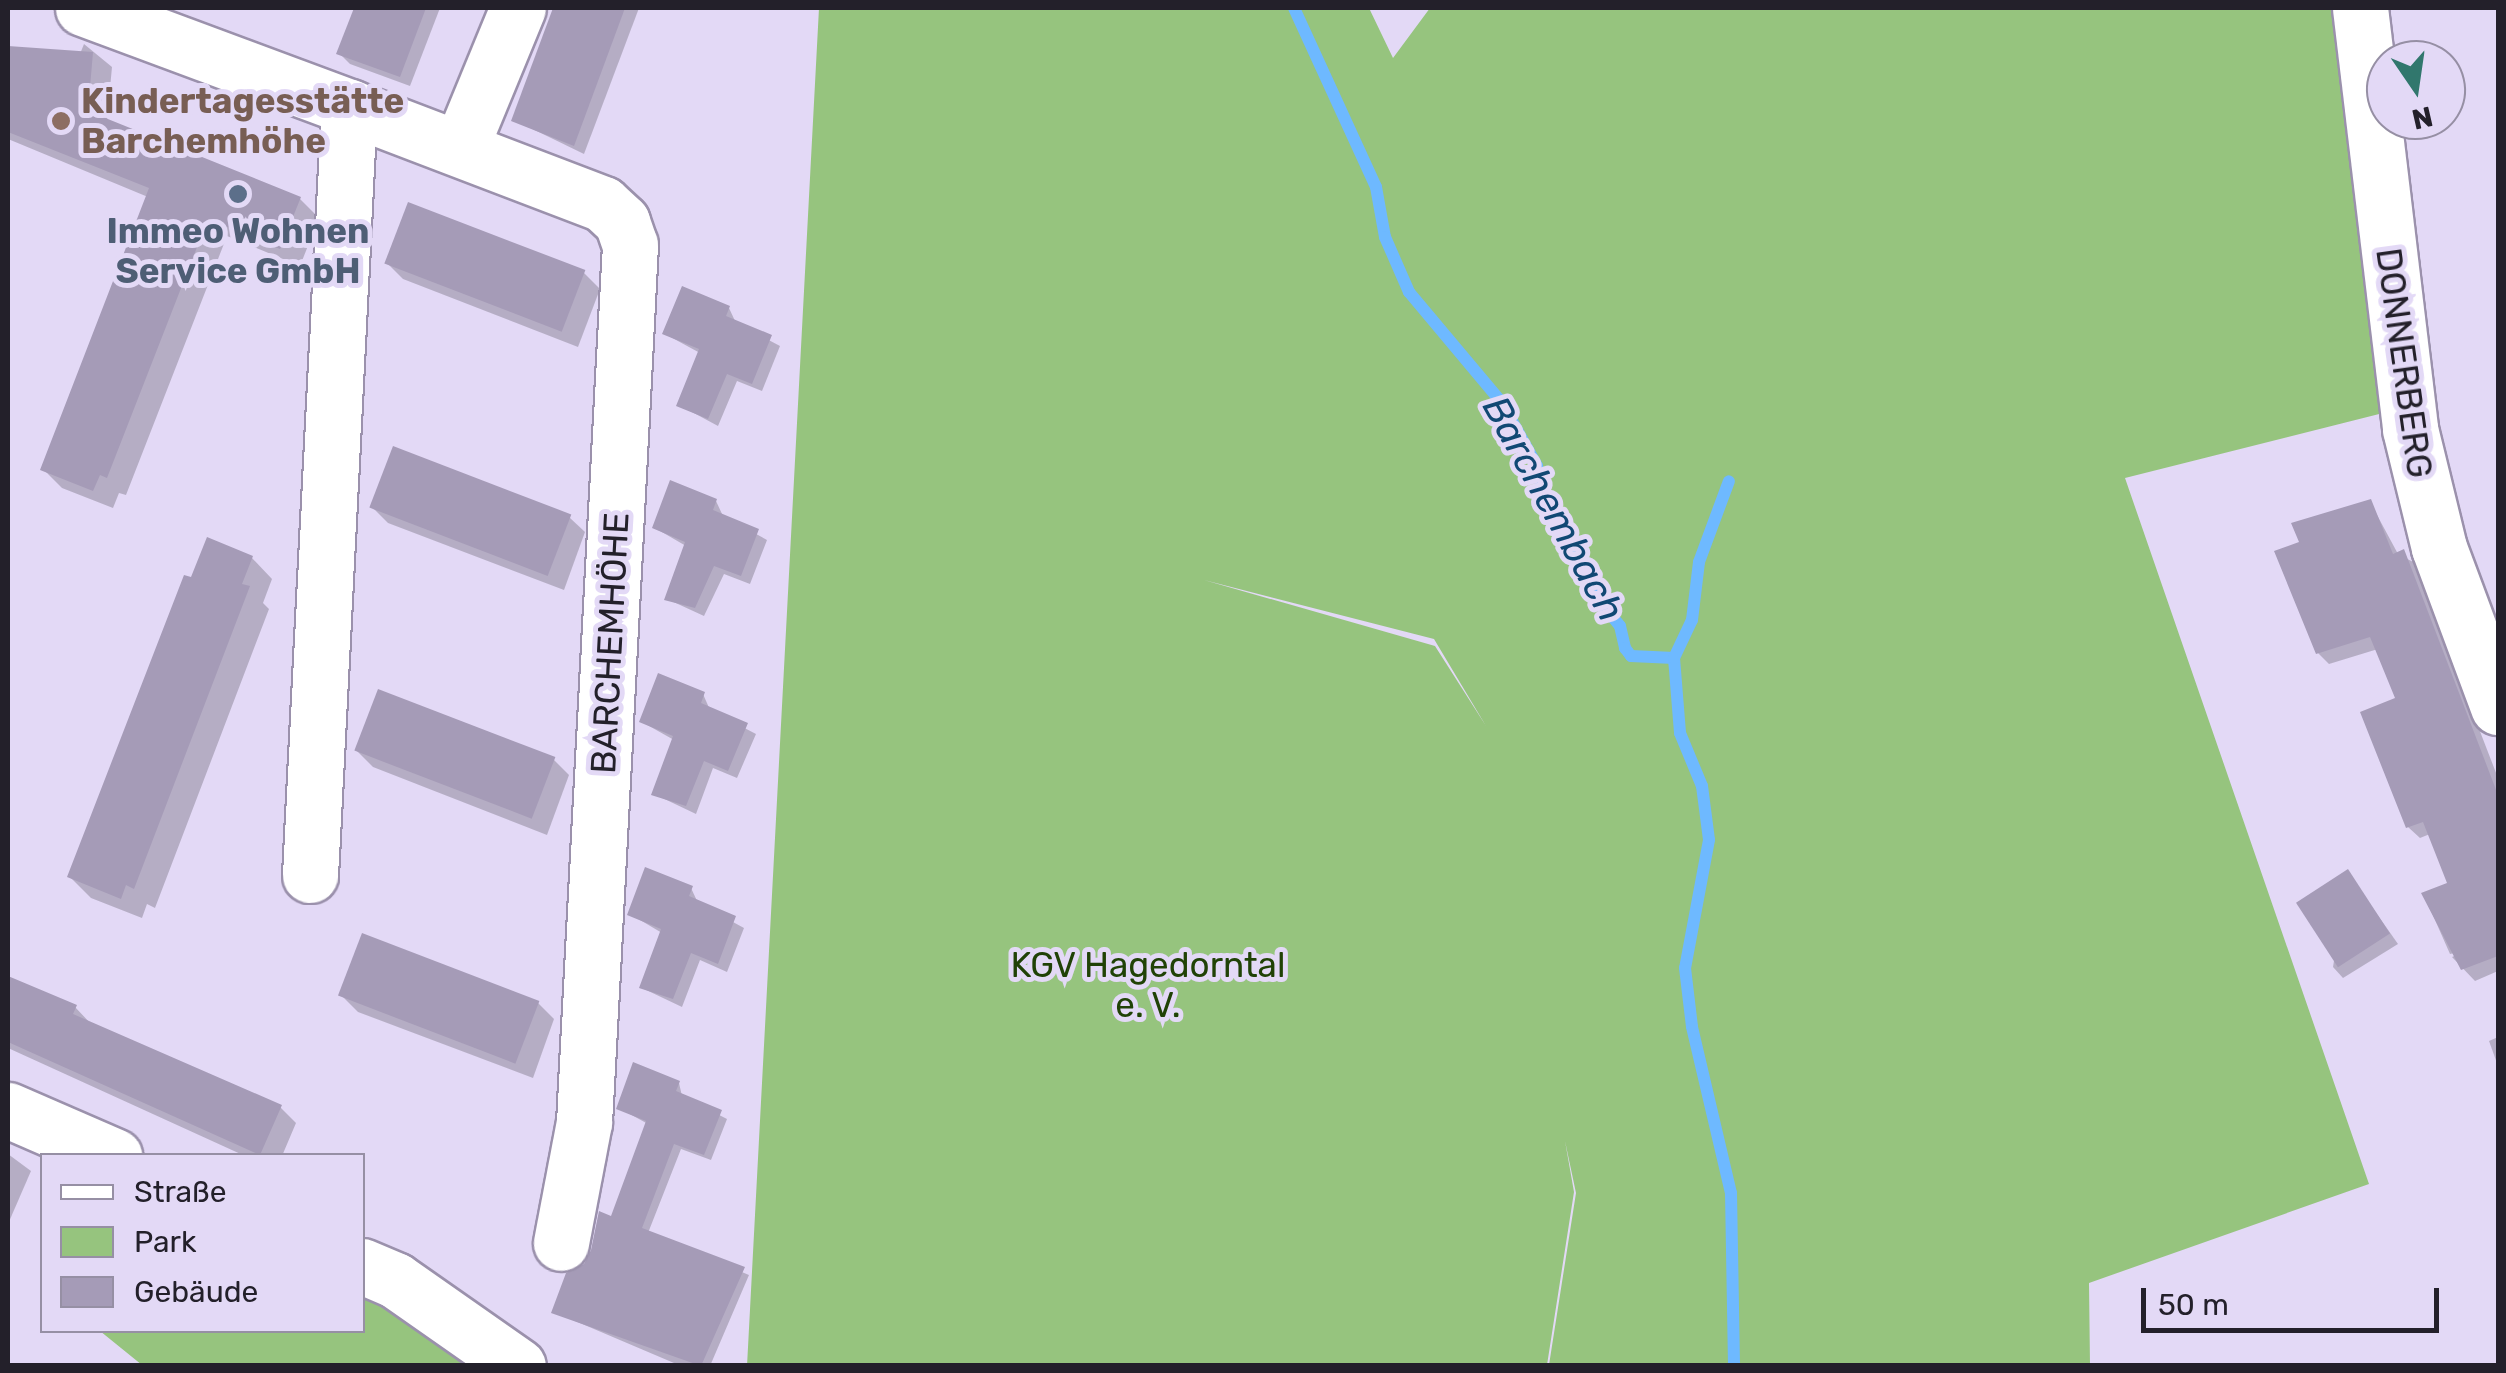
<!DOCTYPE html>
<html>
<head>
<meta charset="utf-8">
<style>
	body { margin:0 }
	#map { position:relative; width:2506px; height:1373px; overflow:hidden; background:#e3d9f6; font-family:Rubik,sans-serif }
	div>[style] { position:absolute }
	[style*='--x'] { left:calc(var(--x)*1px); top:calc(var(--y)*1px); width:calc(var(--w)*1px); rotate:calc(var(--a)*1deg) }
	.green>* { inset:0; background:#96c47e }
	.shadow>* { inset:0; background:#0003 }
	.stream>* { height:12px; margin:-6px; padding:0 6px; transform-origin:6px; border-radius:6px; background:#6eb9ff }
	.building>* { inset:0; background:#a59bb7; transform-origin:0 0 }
	.roads { filter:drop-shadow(2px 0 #9b91ac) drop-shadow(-2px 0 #9b91ac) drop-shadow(0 2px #9b91ac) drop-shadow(0 -2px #9b91ac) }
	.minor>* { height:55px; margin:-27.5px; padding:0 27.5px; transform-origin:27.5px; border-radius:27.5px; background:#fff }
	.dots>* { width:28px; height:28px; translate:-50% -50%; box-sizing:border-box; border:5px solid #e3d9f6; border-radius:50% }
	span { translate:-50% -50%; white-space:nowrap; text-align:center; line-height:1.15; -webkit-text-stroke:10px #e3d9f6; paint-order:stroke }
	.education-label { font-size:35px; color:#785e54; font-weight:700 }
	.left { translate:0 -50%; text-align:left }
	.service-label { font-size:35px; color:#4e5e75; font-weight:700 }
	.street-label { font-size:35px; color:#23202a }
	.park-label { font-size:35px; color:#204206 }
	.water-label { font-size:38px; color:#114874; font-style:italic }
	.frame { position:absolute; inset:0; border:10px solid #23202a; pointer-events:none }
	.legend { position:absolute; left:40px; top:1153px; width:325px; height:180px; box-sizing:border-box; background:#e3d9f6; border:2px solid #968fa4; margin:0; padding:12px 18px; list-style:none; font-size:30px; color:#23202a }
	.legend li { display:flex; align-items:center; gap:20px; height:50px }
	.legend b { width:50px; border:2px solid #968fa4 }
	.north { position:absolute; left:2366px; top:40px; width:100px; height:100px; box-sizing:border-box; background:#e3d9f6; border:2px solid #968fa4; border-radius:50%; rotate:167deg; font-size:28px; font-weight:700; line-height:40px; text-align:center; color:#23202a }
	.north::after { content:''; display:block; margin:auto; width:35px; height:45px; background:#31776d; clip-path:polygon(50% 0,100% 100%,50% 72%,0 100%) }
	.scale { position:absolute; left:2141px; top:1288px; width:298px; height:45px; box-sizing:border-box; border:5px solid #23202a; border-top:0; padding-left:12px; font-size:30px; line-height:35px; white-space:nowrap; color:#23202a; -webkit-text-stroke:8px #e3d9f6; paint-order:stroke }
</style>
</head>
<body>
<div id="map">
	<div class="green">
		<i style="clip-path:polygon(evenodd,819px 8px,1369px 8px,1393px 58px,1430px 8px,2362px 8px,2399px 409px,2125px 478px,2369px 1184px,2089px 1283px,2090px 1365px,1549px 1365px,1576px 1193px,1565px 1141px,1574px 1192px,1547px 1365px,747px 1366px,819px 8px,1204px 580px,1434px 639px,1486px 726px,1435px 646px,1204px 580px)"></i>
		<i style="clip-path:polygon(363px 1297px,502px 1365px,142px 1365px,100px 1331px,362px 1330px)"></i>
	</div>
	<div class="shadow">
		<i style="clip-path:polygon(357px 8px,440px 8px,410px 86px,350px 64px,339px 53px)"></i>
		<i style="clip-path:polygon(556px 8px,639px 8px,584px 154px,514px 120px)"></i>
		<i style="clip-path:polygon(evenodd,84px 44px,112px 67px,107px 121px,300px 199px,319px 218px,300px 266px,227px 236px,126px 495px,119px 493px,113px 508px,62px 488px,43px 469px,148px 197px,8px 139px,8px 48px,47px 52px,65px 91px,84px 44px,93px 90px,90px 124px,85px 123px,87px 95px,93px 90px)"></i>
		<i style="clip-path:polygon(387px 263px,584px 273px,600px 289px,578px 347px,403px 279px)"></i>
		<i style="clip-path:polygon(729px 308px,736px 323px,780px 346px,762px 391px,737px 381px,718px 426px,679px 405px,700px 353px,665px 334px)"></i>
		<i style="clip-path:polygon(716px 501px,723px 516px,767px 540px,750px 584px,724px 574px,704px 616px,667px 599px,686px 546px,655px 528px)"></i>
		<i style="clip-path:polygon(2370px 502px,2398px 554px,2415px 563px,2498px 778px,2498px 971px,2475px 981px,2452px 957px,2467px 950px,2450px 954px,2424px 895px,2450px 885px,2430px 834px,2420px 838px,2408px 827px,2398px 700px,2378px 649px,2329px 664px,2318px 653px,2302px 543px)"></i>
		<i style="clip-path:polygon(372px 507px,569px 517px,585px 532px,564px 590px,388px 523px)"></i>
		<i style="clip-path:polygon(252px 558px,272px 579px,263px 603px,269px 609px,155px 908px,147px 904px,142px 918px,91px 898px,70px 877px,192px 581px)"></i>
		<i style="clip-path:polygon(703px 694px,710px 710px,756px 734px,737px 778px,713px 768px,696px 814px,654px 794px,674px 740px,642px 722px)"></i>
		<i style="clip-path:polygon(357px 751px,553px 759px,569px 775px,547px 835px,373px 767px)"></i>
		<i style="clip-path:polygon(2348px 873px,2398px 944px,2343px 978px,2333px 967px)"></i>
		<i style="clip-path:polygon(691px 888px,698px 903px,744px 928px,727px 972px,700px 960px,682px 1007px,642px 988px,662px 933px,630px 914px)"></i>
		<i style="clip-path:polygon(8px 978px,75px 1007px,92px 1025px,280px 1107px,296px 1123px,282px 1156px,245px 1156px,8px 1048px)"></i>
		<i style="clip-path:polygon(342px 996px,538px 1003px,554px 1019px,533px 1078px,358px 1012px)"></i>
		<i style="clip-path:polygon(2498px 1037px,2498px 1066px,2489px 1041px)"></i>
		<i style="clip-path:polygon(679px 1083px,682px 1096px,727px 1119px,711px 1160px,681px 1149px,648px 1233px,749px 1275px,710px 1366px,681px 1366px,554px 1312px,612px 1220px,648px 1124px,619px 1108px)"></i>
		<i style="clip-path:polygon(8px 1154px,31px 1171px,8px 1224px)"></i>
	</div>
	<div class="stream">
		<i style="--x:1294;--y:8;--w:197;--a:65.4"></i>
		<i style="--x:1376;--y:187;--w:51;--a:79.8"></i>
		<i style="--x:1385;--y:237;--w:60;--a:66.4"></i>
		<i style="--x:1409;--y:292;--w:145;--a:50"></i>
		<i style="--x:1502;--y:403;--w:72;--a:60.9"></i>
		<i style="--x:1537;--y:466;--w:43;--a:77.9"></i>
		<i style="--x:1546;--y:508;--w:86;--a:62.2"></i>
		<i style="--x:1586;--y:584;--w:54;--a:51"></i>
		<i style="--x:1620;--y:626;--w:23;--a:77"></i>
		<i style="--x:1625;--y:648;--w:10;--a:53"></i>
		<i style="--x:1631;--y:656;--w:43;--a:2.7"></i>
		<i style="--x:1674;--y:658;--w:75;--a:85.4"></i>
		<i style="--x:1680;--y:733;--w:57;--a:67.5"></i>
		<i style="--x:1702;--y:786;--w:54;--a:82.6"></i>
		<i style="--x:1709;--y:840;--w:130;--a:100.6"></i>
		<i style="--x:1685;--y:968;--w:59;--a:83.2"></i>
		<i style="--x:1692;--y:1027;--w:171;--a:76.8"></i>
		<i style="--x:1731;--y:1193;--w:173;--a:89"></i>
		<i style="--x:1674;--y:658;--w:42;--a:-64.7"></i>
		<i style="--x:1692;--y:620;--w:58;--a:-83.1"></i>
		<i style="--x:1699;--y:562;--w:86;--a:-69.7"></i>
	</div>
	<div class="building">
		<i style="clip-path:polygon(354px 8px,426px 8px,400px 77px,336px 54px)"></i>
		<i style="clip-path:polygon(553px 8px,625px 8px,574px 146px,511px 121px)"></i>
		<i style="clip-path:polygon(8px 46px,93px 52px,88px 111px,301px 197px,280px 249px,208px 219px,107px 478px,100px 475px,93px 491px,40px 470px,149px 188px,8px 132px)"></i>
		<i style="left:408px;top:202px;width:190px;height:66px;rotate:21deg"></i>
		<i style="clip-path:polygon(682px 286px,730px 306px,726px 316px,772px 335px,752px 384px,727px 374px,708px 419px,676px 406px,699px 349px,662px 334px)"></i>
		<i style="left:393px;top:446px;width:191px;height:66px;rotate:21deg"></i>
		<i style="clip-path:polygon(670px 480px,717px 499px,713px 510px,759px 529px,741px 576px,714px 566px,695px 608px,664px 600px,685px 542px,652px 528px)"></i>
		<i style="clip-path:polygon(2371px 499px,2393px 554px,2404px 549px,2498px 795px,2498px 956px,2461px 970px,2421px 893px,2447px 883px,2423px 822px,2406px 828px,2360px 712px,2395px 698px,2370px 637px,2316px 654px,2274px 551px,2299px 542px,2291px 523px)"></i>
		<i style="clip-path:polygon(207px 537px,253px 556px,242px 584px,250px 586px,134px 889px,126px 885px,121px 899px,67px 877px,184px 575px,191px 577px)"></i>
		<i style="clip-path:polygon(658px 673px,705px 692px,701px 703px,748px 723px,728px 771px,704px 761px,686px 806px,651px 795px,673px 736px,639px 722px)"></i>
		<i style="left:378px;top:689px;width:190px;height:66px;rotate:21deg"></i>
		<i style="clip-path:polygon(645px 867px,693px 886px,689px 896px,736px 916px,718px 964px,691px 953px,673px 999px,639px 988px,661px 929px,627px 915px)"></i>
		<i style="left:2348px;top:869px;width:77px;height:62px;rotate:57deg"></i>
		<i style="left:362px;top:933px;width:190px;height:67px;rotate:21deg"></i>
		<i style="clip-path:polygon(8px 976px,77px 1005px,73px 1014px,282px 1105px,260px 1155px,8px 1042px)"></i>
		<i style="clip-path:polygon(633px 1062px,680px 1081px,676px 1091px,722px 1110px,704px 1155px,674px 1144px,642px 1228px,745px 1267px,701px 1366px,551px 1313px,566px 1273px,584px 1264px,591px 1250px,599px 1211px,611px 1216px,646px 1121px,616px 1109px)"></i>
	</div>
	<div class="roads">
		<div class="minor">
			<i style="--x:83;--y:8;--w:284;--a:20.4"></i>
			<i style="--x:2360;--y:8;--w:424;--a:83.2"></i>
			<i style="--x:2410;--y:429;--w:122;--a:76.3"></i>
			<i style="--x:2439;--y:548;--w:170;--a:69.6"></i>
			<i style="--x:461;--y:146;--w:149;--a:-67.6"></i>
			<i style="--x:310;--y:875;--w:769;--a:-87.09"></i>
			<i style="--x:349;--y:107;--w:272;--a:20.9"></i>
			<i style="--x:603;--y:204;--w:26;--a:43"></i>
			<i style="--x:622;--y:222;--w:24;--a:71"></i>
			<i style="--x:630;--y:245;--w:878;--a:93"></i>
			<i style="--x:584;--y:1122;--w:123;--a:100.8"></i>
			<i style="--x:8;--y:1110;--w:116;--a:23.5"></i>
			<i style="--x:362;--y:1266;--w:36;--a:23"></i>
			<i style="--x:395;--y:1280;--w:150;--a:35"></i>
		</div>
	</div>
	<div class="dots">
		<i style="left:61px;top:121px;background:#8d6e63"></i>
		<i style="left:238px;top:194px;background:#5c6f8a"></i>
	</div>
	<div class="education-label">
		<span class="left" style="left:81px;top:121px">Kindertagesstätte<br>Barchemhöhe</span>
	</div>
	<div class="service-label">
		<span style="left:238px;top:251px">Immeo Wohnen<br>Service GmbH</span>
	</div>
	<div class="street-label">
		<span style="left:2404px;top:363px;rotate:82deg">DONNERBERG</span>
		<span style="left:610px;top:643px;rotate:-87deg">BARCHEMHÖHE</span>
	</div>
	<div class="park-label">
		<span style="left:1148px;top:985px">KGV Hagedorntal<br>e. V.</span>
	</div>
	<div class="water-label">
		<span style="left:1553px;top:509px;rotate:61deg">Barchembach</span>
	</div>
	<div class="frame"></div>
	<ul class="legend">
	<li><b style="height:12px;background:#fff"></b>Straße</li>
	<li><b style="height:28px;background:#96c47e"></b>Park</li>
	<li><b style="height:28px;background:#a59bb7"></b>Gebäude</li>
	</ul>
	<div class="north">N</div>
	<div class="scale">50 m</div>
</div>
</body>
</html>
